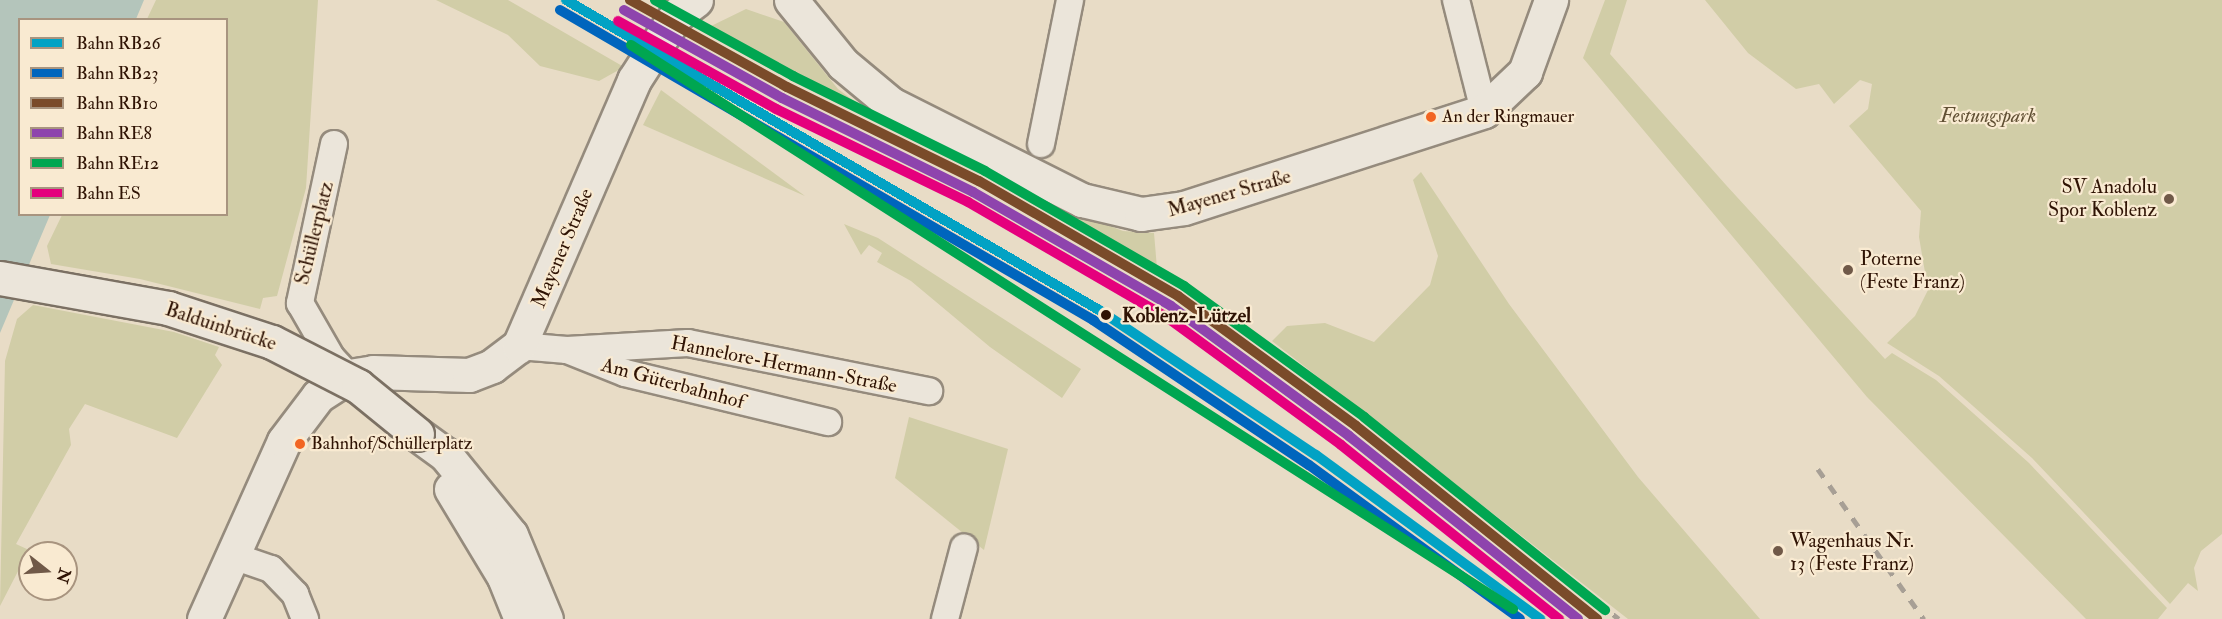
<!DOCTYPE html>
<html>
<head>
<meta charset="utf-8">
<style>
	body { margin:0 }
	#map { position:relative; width:2222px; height:619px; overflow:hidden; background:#e8dcc6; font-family:"IM FELL Double Pica",serif }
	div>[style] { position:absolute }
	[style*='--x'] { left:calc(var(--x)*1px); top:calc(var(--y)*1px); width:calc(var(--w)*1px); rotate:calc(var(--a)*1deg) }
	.green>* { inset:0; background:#d1cda7 }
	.water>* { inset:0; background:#b4c5bb }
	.roads { filter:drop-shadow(2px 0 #958b7d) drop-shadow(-2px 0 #958b7d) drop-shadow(0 2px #958b7d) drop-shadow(0 -2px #958b7d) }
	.street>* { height:26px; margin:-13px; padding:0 13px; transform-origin:13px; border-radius:13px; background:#ebe5da }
	.secondary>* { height:33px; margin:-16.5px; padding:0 16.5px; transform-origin:16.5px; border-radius:16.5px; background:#ebe5da }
	.rail>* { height:4.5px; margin-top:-2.25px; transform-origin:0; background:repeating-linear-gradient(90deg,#a79f95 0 10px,transparent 0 20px) }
	.bridges { filter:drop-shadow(2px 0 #7b7063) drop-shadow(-2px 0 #7b7063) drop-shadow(0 2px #7b7063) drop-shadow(0 -2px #7b7063) }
	.secondary-bridge>* { height:33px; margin:-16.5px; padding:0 16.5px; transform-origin:16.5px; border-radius:16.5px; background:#ebe5da }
	.rail-1>* { height:10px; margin:-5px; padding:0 5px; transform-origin:5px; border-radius:5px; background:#02a2c4 }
	.rail-2>* { height:10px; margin:-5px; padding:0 5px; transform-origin:5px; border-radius:5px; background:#0065bd }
	.rail-3>* { height:10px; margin:-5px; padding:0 5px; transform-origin:5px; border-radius:5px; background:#7a4b2a }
	.rail-4>* { height:10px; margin:-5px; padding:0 5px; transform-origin:5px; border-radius:5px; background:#8e44ad }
	.rail-5>* { height:10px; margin:-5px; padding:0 5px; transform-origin:5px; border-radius:5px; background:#00a651 }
	.rail-6>* { height:10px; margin:-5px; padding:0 5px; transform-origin:5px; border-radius:5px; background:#e5007d }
	.dots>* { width:16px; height:16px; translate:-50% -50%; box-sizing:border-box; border:3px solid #f9ead1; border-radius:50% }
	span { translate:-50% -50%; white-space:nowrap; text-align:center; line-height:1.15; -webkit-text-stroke:4.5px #f9ead1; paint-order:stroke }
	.bus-label { font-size:18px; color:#2f1304 }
	.left { translate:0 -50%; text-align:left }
	.park-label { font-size:20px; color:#615034; font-style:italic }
	.poi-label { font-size:20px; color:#2f1304 }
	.right { translate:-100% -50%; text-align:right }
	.street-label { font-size:20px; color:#2f1304 }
	.stop-label { font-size:20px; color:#2f1304; font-weight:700 }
	.legend { position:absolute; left:18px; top:18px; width:210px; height:198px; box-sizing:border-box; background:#f9ead1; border:2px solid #a8947f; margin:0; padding:8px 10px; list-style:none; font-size:18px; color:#2f1304 }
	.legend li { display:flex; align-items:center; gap:12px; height:30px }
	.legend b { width:30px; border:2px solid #a8947f }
	.north { position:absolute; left:18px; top:541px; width:60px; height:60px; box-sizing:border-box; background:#f9ead1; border:2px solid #a8947f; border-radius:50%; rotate:107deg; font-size:16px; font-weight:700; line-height:24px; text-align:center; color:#2f1304 }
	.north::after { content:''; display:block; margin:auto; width:21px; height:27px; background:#705948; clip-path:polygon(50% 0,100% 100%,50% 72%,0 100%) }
</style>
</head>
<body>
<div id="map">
	<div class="green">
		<i style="clip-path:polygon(156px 0,318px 0,306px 188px,277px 296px,263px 298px,260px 309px,140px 279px,51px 264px,47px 246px,62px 215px,226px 214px,226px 20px,147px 19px)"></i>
		<i style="clip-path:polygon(436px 0,508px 0,624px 67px,599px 81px,540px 66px,508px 35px)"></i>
		<i style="clip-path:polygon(1605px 0,1627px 0,1610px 54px,1726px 185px,1885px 359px,1892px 353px,1936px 380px,2029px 463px,2167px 608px,2158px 619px,2086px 619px,1867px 397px,1583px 58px)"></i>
		<i style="clip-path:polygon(1705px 0,2222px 0,2222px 534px,2201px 551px,2194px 568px,2198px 591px,2188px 583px,2170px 604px,2032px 458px,1939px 376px,1887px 343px,1915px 316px,1928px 290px,1919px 237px,1921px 211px,1849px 126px,1868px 109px,1872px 84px,1860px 80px,1834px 104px,1819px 84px,1796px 89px,1748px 53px)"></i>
		<i style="clip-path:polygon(746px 9px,784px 22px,838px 89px,874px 116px,707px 28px)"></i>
		<i style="clip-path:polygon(661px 90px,805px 196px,643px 125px)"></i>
		<i style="clip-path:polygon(1421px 172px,1509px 304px,1638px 477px,1760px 619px,1628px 619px,1272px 341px,1287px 326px,1325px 323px,1374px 342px,1430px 285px,1438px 256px,1413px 180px)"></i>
		<i style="clip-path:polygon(1039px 199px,1123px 231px,1154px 233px,1157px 268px)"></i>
		<i style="clip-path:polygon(844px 224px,878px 238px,1081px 369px,1062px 398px,990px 347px,911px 281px,877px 262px,882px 253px,869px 245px,861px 255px)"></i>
		<i style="clip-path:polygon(33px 305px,174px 332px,219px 347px,215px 355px,222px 365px,177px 438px,85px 404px,69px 429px,71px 445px,16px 544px,29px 550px,0 606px,5px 361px,17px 319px)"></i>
		<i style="clip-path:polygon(909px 417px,1008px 449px,984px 550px,895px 478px)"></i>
	</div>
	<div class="water">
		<i style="clip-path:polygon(0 0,144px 0,136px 19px,20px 20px,20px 214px,50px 215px,0 333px)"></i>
	</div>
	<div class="roads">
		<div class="street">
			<i style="--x:1456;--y:0;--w:114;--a:75.8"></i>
			<i style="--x:334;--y:144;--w:163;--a:102.1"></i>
			<i style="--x:300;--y:303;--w:62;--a:60.1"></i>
			<i style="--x:331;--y:357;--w:26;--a:47"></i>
			<i style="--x:1041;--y:144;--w:147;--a:-78.6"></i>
			<i style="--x:519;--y:346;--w:48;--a:4.8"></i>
			<i style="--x:567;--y:350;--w:62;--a:21.6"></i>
			<i style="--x:625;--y:373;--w:209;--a:13.6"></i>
			<i style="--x:567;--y:350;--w:121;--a:-3.3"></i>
			<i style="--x:688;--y:343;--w:246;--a:11.3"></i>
			<i style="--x:233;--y:556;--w:40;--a:18.9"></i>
			<i style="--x:271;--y:569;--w:35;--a:46"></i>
			<i style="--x:295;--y:594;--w:27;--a:68"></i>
			<i style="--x:945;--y:619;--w:74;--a:-75.2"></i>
		</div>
		<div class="secondary">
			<i style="--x:791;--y:0;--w:82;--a:50.9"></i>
			<i style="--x:843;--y:64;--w:62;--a:39.8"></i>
			<i style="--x:891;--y:104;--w:214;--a:26.7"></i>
			<i style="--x:1082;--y:200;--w:61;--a:13.3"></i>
			<i style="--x:1141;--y:214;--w:43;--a:-7.9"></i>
			<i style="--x:1184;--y:208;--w:315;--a:-17.9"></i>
			<i style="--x:1484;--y:111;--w:57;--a:-43.6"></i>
			<i style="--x:1525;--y:72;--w:77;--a:-70.1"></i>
			<i style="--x:417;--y:434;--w:34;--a:36"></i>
			<i style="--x:445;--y:454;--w:104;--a:50.8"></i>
			<i style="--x:511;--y:535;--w:91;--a:67.4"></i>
			<i style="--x:451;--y:489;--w:103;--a:58.9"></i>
			<i style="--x:504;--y:577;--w:45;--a:68"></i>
			<i style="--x:204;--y:619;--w:195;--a:-65.8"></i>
			<i style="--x:284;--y:441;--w:56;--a:-52.9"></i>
			<i style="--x:318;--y:396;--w:37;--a:-33"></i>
			<i style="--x:349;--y:376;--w:24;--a:-9"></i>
			<i style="--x:373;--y:372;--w:96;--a:1.8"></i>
			<i style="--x:469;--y:375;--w:25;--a:-21"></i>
			<i style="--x:492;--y:366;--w:34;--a:-37"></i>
			<i style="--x:519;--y:346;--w:290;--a:-66.6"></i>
			<i style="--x:634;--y:80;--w:77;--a:-57.1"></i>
			<i style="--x:676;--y:15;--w:25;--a:-37"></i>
		</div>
	</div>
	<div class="rail">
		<i style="--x:1818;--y:469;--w:184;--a:54.8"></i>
		<i style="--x:1456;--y:491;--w:207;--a:38.1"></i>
	</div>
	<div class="bridges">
		<div class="secondary-bridge">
			<i style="--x:0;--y:278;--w:171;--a:10.1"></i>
			<i style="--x:168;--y:308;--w:109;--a:18.1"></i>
			<i style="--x:272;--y:342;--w:97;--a:27.1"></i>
			<i style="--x:358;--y:386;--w:76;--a:39.1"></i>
		</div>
	</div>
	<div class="rail-1">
		<i style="--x:566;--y:0;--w:617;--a:30.18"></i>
		<i style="--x:1099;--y:310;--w:261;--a:33.8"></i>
		<i style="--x:1316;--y:455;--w:278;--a:36.2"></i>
	</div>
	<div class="rail-2">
		<i style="--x:560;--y:10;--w:617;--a:30.18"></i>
		<i style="--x:1093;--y:320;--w:260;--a:33.9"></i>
		<i style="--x:1309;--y:465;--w:261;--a:36.1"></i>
	</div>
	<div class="rail-3">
		<i style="--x:630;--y:0;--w:179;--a:29"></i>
		<i style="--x:787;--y:87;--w:214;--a:26.1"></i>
		<i style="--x:979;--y:181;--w:230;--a:30"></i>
		<i style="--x:1178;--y:296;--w:220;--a:36.1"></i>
		<i style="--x:1356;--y:426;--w:309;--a:38.7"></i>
	</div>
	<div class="rail-4">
		<i style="--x:624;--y:10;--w:181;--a:29.1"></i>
		<i style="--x:782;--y:98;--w:213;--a:26.2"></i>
		<i style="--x:973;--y:192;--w:228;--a:29.9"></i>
		<i style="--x:1171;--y:306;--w:220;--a:36.1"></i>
		<i style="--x:1349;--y:436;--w:293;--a:38.6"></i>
	</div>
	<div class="rail-5">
		<i style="--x:655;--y:0;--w:158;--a:28.8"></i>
		<i style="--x:793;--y:76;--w:214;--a:26.3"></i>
		<i style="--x:985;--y:171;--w:230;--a:30"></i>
		<i style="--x:1184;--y:286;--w:223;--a:36"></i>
		<i style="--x:1364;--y:417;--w:309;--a:38.7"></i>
		<i style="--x:631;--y:45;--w:1047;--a:32.6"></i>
	</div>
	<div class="rail-6">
		<i style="--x:618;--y:21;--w:181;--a:29.1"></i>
		<i style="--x:776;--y:109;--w:213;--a:25.8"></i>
		<i style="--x:968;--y:202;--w:228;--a:30.1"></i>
		<i style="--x:1165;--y:316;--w:218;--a:36.2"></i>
		<i style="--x:1341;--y:445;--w:279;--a:38.6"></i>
	</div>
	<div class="dots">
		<i style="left:1431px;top:117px;background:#f26522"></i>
		<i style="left:2169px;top:199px;background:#705948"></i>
		<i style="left:1848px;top:270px;background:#705948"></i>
		<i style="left:1106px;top:315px;background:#2f1304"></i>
		<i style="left:300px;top:444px;background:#f26522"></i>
		<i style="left:1778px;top:551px;background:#705948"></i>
	</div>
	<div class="bus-label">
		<span class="left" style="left:1442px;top:117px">An der Ringmauer</span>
		<span class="left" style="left:311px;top:444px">Bahnhof/Schüllerplatz</span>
	</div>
	<div class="park-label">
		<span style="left:1988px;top:115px">Festungspark</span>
	</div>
	<div class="poi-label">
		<span class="right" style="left:2157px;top:198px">SV Anadolu<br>Spor Koblenz</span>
		<span class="left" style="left:1860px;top:270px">Poterne<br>(Feste Franz)</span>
		<span class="left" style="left:1790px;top:552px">Wagenhaus Nr.<br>13 (Feste Franz)</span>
	</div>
	<div class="street-label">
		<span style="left:1229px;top:193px;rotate:-16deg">Mayener Straße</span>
		<span style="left:314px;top:233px;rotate:-76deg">Schüllerplatz</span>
		<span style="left:562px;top:248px;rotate:-67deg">Mayener Straße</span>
		<span style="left:221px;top:326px;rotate:18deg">Balduinbrücke</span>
		<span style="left:784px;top:364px;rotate:11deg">Hannelore-Hermann-Straße</span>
		<span style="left:673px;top:383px;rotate:15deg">Am Güterbahnhof</span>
	</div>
	<div class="stop-label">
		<span class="left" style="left:1122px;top:315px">Koblenz-Lützel</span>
	</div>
	<ul class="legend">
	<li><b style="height:8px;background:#02a2c4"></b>Bahn RB26</li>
	<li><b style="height:8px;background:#0065bd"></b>Bahn RB23</li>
	<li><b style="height:8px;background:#7a4b2a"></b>Bahn RB10</li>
	<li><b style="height:8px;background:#8e44ad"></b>Bahn RE8</li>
	<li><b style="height:8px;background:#00a651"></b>Bahn RE12</li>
	<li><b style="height:8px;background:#e5007d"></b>Bahn ES</li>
	</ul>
	<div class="north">N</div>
</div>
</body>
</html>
